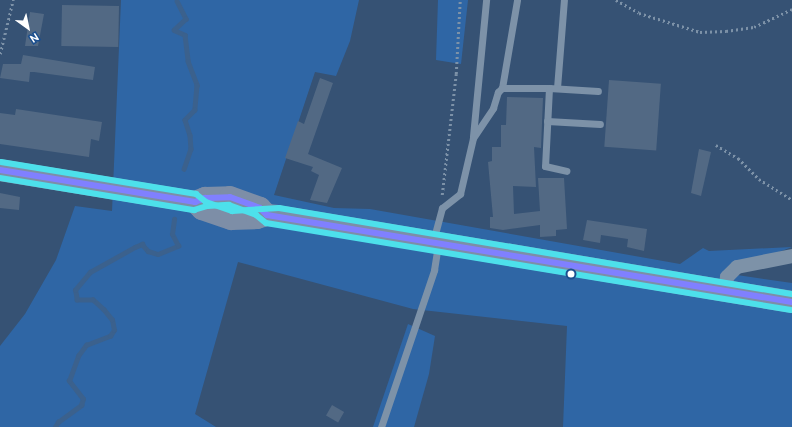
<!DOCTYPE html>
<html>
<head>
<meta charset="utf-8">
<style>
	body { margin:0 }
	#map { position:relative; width:792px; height:427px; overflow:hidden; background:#365274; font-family:Ubuntu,sans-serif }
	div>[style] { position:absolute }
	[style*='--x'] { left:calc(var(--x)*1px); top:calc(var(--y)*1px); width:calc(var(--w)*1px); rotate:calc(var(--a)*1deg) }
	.green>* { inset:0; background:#2f66a5 }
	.stream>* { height:4.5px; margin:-2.25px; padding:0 2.25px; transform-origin:2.25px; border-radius:2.25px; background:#3b618d }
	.building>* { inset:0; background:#526984; transform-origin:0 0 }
	.path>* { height:2.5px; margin-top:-1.25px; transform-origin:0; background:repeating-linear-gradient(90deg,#7d92a8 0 2px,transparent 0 5px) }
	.service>* { height:7px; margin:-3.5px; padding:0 3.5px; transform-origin:3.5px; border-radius:3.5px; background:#7d92a8 }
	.minor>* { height:14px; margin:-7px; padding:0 7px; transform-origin:7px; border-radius:7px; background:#7d92a8 }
	.primary>* { height:22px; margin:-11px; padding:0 11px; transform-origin:11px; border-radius:11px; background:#7d8ea7 }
	.bus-1>* { height:6px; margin:-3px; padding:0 3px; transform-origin:3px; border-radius:3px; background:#8080ff }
	.bus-2>* { height:6px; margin:-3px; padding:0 3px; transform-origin:3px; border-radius:3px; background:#4de0eb }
	.bus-3>* { height:6px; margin:-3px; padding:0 3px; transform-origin:3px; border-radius:3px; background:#4de0eb }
	.dots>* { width:11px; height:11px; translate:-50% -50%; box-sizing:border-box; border:2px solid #1b4f8f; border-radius:50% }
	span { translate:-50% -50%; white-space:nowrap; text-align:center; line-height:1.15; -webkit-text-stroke:3px #1b4f8f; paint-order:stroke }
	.north { position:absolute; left:8px; top:8px; width:40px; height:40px; -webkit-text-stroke:3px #1b4f8f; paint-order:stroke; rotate:147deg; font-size:11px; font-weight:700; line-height:16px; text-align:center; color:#fff }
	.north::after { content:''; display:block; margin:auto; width:14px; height:18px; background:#fff; clip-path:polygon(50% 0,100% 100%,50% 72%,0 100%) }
</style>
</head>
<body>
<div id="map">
	<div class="green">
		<i style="clip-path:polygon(121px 0,359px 0,350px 41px,336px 76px,315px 72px,274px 195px,334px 208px,370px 209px,680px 264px,703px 248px,709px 251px,792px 247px,771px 255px,737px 275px,792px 283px,792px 427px,563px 427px,567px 326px,413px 309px,238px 262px,195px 414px,216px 427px,0 427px,0 346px,25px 314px,56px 260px,75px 206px,112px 211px)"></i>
		<i style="clip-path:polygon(438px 0,468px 0,461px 64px,436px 60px)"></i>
		<i style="clip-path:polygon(408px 324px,435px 336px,429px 374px,414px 427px,373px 427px)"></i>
	</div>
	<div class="stream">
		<i style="--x:177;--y:1;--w:20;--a:63"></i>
		<i style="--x:186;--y:19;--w:16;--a:137"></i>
		<i style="--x:174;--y:30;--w:12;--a:24"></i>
		<i style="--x:185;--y:35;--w:26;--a:83"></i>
		<i style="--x:188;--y:61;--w:26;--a:69"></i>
		<i style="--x:197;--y:85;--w:25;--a:95"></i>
		<i style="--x:195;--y:110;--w:14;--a:135"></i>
		<i style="--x:185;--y:120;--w:16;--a:72"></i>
		<i style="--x:190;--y:135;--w:14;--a:86"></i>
		<i style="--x:191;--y:149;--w:21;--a:109"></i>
		<i style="--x:55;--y:427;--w:6;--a:-59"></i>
		<i style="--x:58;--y:422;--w:29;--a:-36"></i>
		<i style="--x:81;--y:405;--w:6;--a:-72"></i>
		<i style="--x:83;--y:399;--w:23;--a:-128"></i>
		<i style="--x:69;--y:381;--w:27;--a:-70"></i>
		<i style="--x:78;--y:356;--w:14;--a:-54"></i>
		<i style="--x:86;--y:345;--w:26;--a:-21"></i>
		<i style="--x:110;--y:336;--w:7;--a:-56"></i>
		<i style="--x:114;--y:330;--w:10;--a:-101"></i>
		<i style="--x:112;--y:320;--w:13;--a:-129"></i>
		<i style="--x:104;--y:310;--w:15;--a:-138"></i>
		<i style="--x:93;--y:300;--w:16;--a:180"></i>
		<i style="--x:77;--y:300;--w:10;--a:-101"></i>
		<i style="--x:75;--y:290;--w:23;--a:-50"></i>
		<i style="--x:90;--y:272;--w:51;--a:-29.1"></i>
		<i style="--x:135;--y:247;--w:8;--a:-23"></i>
		<i style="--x:142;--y:244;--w:9;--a:49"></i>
		<i style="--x:148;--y:251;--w:10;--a:17"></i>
		<i style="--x:158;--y:254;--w:22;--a:-22"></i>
		<i style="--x:178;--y:246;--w:13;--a:-117"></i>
		<i style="--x:172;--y:234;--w:15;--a:-82"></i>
	</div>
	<div class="building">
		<i style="left:62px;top:5px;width:57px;height:41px;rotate:1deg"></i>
		<i style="clip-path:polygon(30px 12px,44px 14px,38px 46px,25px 46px)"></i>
		<i style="clip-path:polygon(23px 55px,95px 67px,93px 80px,34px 72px,30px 72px,29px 82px,0 78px,3px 64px,21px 64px)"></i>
		<i style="clip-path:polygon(320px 78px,333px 83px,308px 154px,342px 168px,327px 203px,310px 200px,319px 175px,311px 171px,313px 167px,285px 158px,298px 121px,304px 124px)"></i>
		<i style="left:609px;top:80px;width:52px;height:67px;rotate:4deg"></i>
		<i style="clip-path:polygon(507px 97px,543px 98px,541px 148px,534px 147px,536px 187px,513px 186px,514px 214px,540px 211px,538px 178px,564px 178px,567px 229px,556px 230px,556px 236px,540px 237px,540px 225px,503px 230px,490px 228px,490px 217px,493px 217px,488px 162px,492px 161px,492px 147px,501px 147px,501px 125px,506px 125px)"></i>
		<i style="clip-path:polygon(16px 109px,102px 122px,99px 141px,91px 139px,89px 157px,0 144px,0 113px,15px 115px)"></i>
		<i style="clip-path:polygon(699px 149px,711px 152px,701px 196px,691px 193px)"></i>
		<i style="clip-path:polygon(0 193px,20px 197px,19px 210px,0 208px)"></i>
		<i style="clip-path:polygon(587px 220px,647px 229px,644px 251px,627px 247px,628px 239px,601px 235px,600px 243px,583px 240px)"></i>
		<i style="left:332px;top:405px;width:14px;height:12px;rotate:30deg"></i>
	</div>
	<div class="path">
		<i style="--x:616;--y:0;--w:26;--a:29"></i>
		<i style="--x:639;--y:13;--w:64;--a:17.3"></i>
		<i style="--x:700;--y:32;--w:26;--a:-2"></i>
		<i style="--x:726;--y:31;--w:28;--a:-8"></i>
		<i style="--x:754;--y:27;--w:42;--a:-25.3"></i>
		<i style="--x:0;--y:54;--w:56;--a:-76.5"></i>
		<i style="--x:716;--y:145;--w:26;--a:31"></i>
		<i style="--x:738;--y:158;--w:30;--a:45"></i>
		<i style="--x:759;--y:179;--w:39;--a:32"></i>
		<i style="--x:442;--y:195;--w:122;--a:-83.4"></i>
		<i style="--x:456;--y:74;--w:74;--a:-86.9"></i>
	</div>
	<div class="service">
		<i style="--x:502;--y:88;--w:89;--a:-80.3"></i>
		<i style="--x:549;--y:88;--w:78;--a:92.9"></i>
		<i style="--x:545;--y:166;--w:22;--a:13"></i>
		<i style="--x:557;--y:88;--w:88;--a:-85.5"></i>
		<i style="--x:547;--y:121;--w:53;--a:3.2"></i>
		<i style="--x:473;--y:136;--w:137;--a:-84.5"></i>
		<i style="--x:381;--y:427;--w:166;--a:-71.3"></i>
		<i style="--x:434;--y:270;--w:19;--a:-81"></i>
		<i style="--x:437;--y:251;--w:17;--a:-97"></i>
		<i style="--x:435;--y:234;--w:27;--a:-75"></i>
		<i style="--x:442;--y:208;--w:23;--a:-38"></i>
		<i style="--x:460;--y:194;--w:57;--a:-76.9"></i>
		<i style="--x:473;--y:138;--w:36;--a:-56"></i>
		<i style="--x:493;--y:108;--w:17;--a:-73"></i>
		<i style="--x:498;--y:92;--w:6;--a:-45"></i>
		<i style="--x:502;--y:88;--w:47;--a:0"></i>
		<i style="--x:549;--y:88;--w:49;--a:3.5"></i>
	</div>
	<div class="minor">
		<i style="--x:725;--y:291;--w:14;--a:-82"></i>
		<i style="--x:727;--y:277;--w:14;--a:-45"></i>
		<i style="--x:737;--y:267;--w:56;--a:-11.3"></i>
	</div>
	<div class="primary">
		<i style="--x:0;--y:170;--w:198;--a:9.3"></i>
		<i style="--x:195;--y:202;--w:11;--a:-22"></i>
		<i style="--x:205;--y:198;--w:25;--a:-2"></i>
		<i style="--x:230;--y:197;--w:32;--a:20"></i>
		<i style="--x:260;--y:208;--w:10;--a:45"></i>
		<i style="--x:195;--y:202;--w:10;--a:45"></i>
		<i style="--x:202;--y:209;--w:31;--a:19"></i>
		<i style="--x:231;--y:219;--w:26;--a:-2"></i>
		<i style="--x:257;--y:218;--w:10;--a:-17"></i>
		<i style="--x:267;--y:215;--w:11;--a:5"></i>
		<i style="--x:278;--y:216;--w:521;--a:9.5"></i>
	</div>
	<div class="bus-1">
		<i style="--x:0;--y:170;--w:198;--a:9.3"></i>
		<i style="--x:195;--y:202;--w:11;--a:-22"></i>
		<i style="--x:205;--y:198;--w:25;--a:-2"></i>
		<i style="--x:230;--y:197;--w:32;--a:20"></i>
		<i style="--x:260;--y:208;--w:10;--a:45"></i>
		<i style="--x:267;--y:215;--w:532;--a:9.41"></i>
	</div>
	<div class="bus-2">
		<i style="--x:0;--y:178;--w:197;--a:9.4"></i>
		<i style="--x:194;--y:210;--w:14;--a:-17"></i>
		<i style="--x:207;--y:206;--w:22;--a:-3"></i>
		<i style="--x:229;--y:205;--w:29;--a:20"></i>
		<i style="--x:256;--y:215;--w:13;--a:39"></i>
		<i style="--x:266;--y:223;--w:532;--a:9.41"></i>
	</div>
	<div class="bus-3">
		<i style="--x:1;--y:162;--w:198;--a:9.3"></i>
		<i style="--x:196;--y:194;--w:13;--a:39"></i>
		<i style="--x:206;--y:202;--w:28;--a:19"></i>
		<i style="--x:232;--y:211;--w:47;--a:-3.7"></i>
		<i style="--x:279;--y:208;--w:520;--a:9.52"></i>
	</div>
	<div class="dots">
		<i style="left:571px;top:274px;background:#fff"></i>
	</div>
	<div class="north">N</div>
</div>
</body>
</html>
